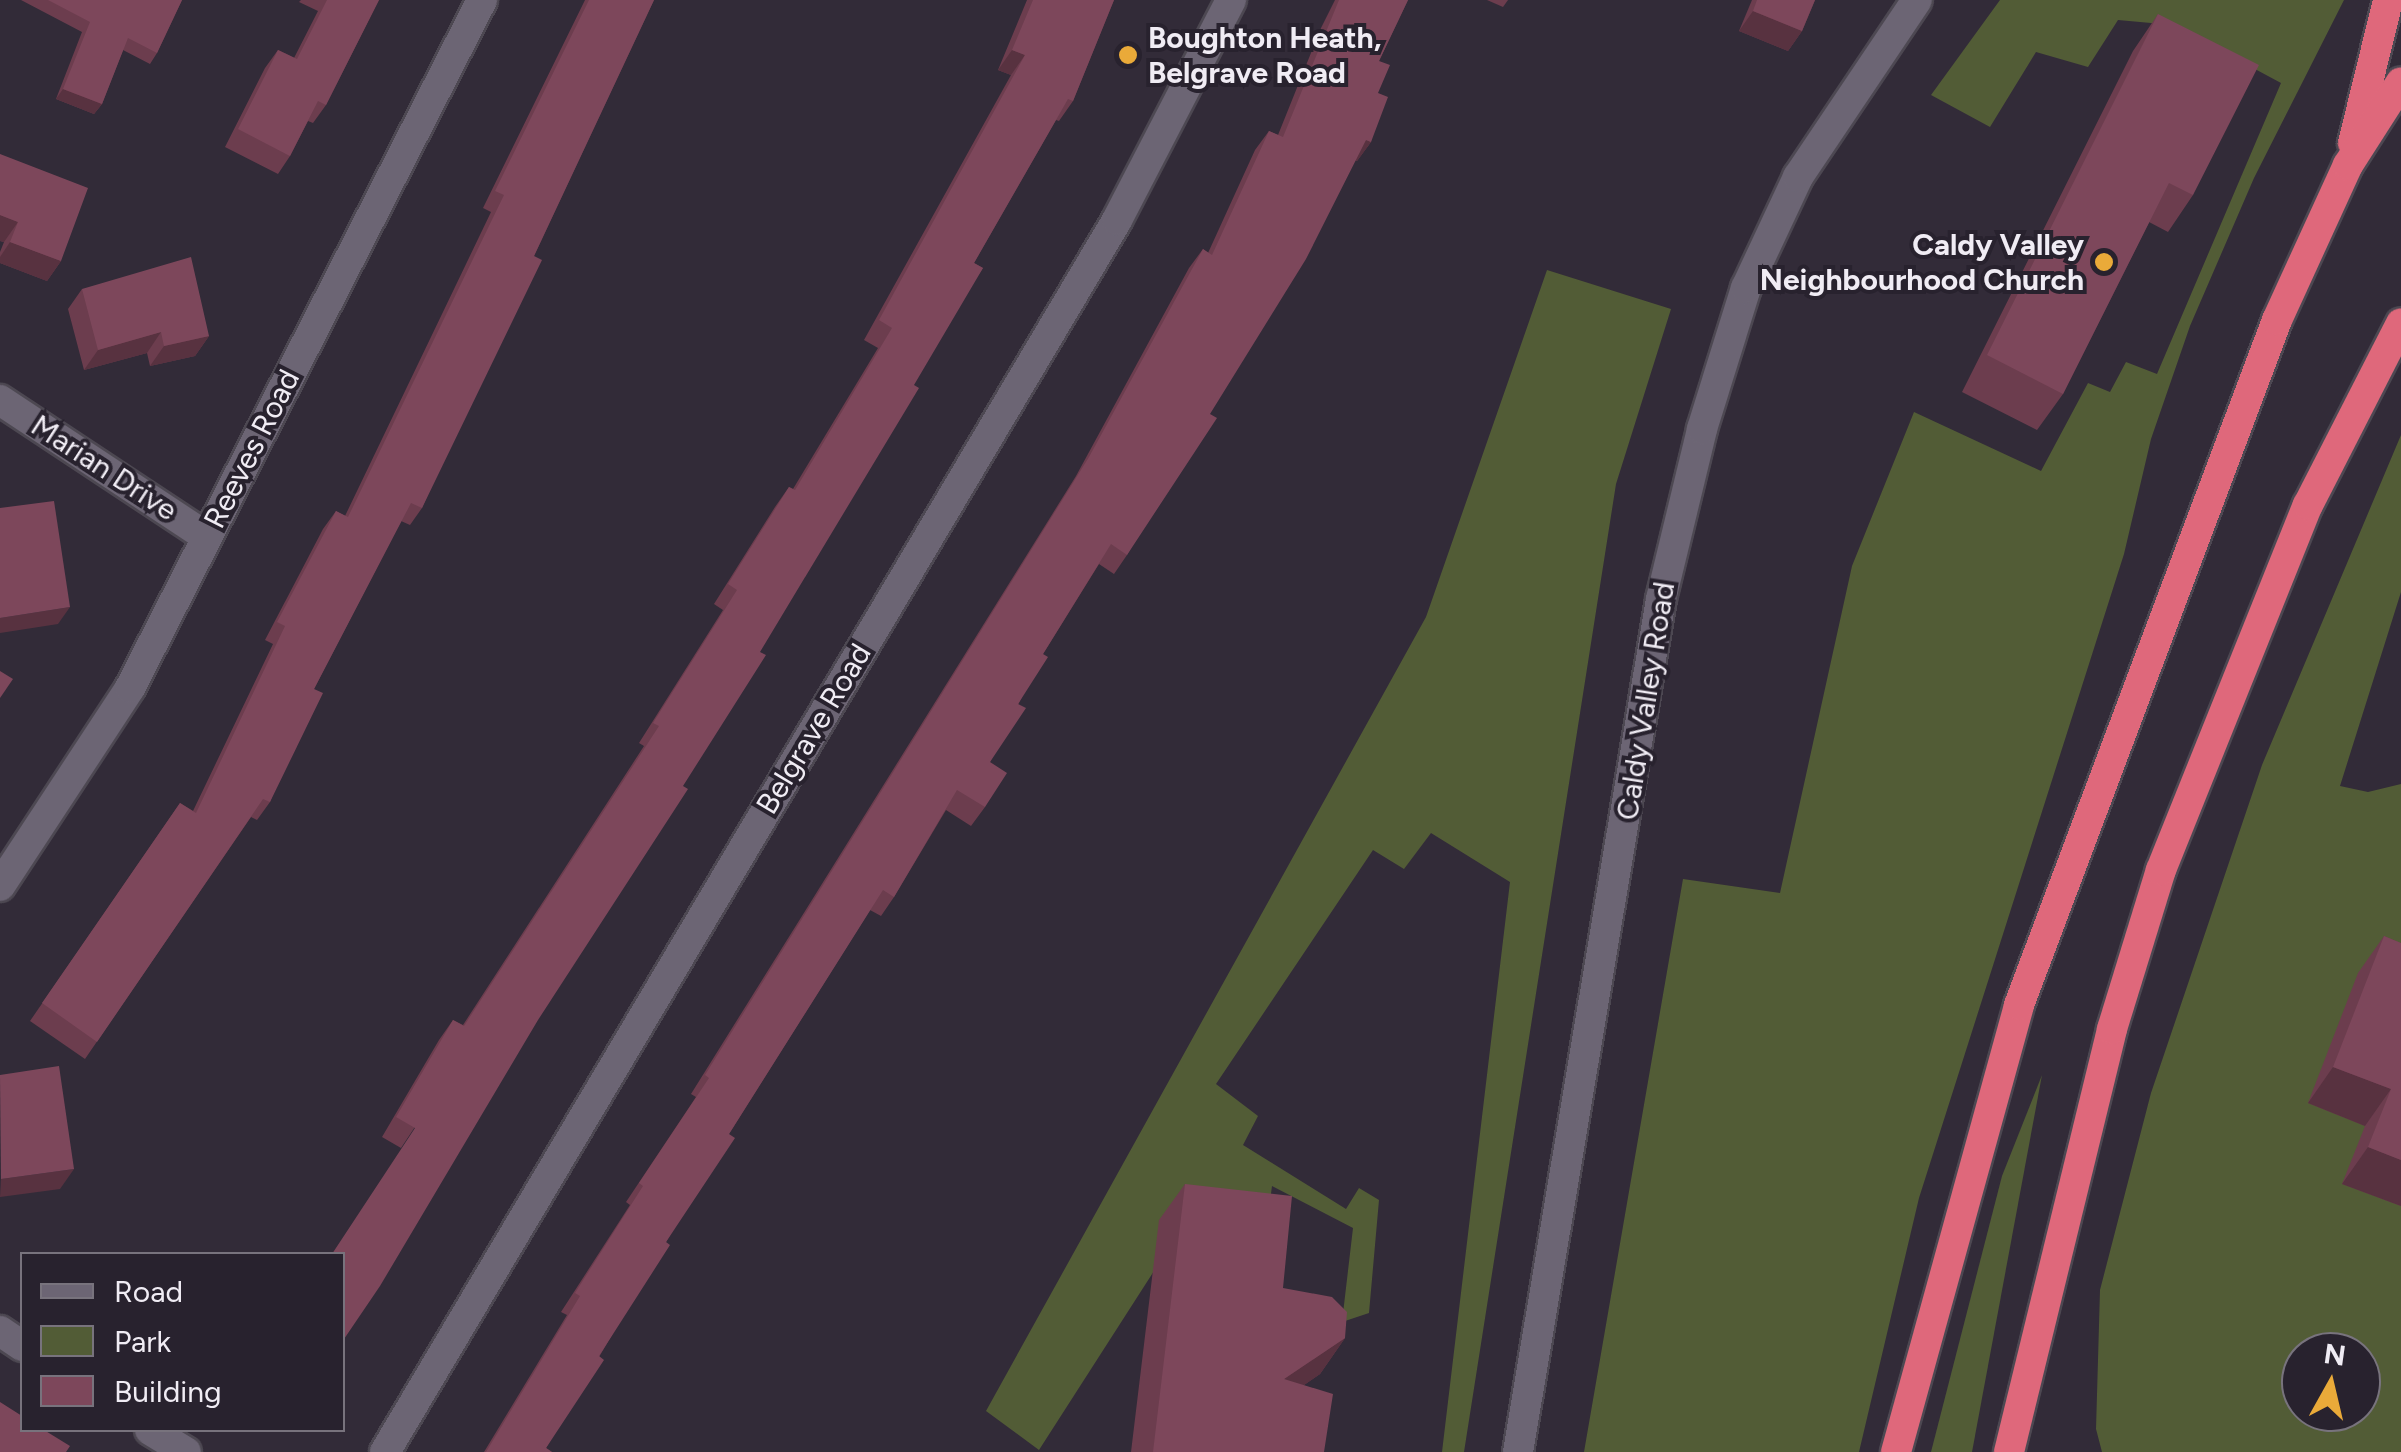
<!DOCTYPE html>
<html>
<head>
<meta charset="utf-8">
<style>
	body { margin:0 }
	#map { position:relative; width:2401px; height:1452px; overflow:hidden; background:#322b38; font-family:Figtree,sans-serif }
	div>[style] { position:absolute }
	[style*='--x'] { left:calc(var(--x)*1px); top:calc(var(--y)*1px); width:calc(var(--w)*1px); rotate:calc(var(--a)*1deg) }
	.green>* { inset:0; background:#525c36 }
	.roads { filter:drop-shadow(2px 0 #4d4852) drop-shadow(-2px 0 #4d4852) drop-shadow(0 2px #4d4852) drop-shadow(0 -2px #4d4852) }
	.minor>* { height:30px; margin:-15px; padding:0 15px; transform-origin:15px; border-radius:15px; background:#6c6574 }
	.tertiary>* { height:30px; margin:-15px; padding:0 15px; transform-origin:15px; border-radius:15px; background:#6c6574 }
	.trunk>* { height:30px; margin:-15px; padding:0 15px; transform-origin:15px; border-radius:15px; background:#df687b }
	.wall>* { inset:0; background:#6c3d4e }
	.shaded-wall>* { inset:0; background:#583240 }
	.building>* { inset:0; background:#7d475b }
	.dots>* { width:28px; height:28px; translate:-50% -50%; box-sizing:border-box; border:5px solid #28222e; border-radius:50% }
	span { translate:-50% -50%; white-space:nowrap; text-align:center; line-height:1.15; -webkit-text-stroke:8px #28222e; paint-order:stroke }
	.poi-label { font-size:30px; color:#f0ecf4; font-weight:700 }
	.left { translate:0 -50%; text-align:left }
	.right { translate:-100% -50%; text-align:right }
	.street-label { font-size:30px; color:#f0ecf4 }
	.legend { position:absolute; left:20px; top:1252px; width:325px; height:180px; box-sizing:border-box; background:#28222e; border:2px solid #78737d; margin:0; padding:12px 18px; list-style:none; font-size:30px; color:#f0ecf4 }
	.legend li { display:flex; align-items:center; gap:20px; height:50px }
	.legend b { width:50px; border:2px solid #78737d }
	.north { position:absolute; left:2281px; top:1332px; width:100px; height:100px; box-sizing:border-box; background:#28222e; border:2px solid #78737d; border-radius:50%; rotate:8deg; font-size:28px; font-weight:700; line-height:40px; text-align:center; color:#f0ecf4 }
	.north::after { content:''; display:block; margin:auto; width:35px; height:45px; background:#eaaa39; clip-path:polygon(50% 0,100% 100%,50% 72%,0 100%) }
</style>
</head>
<body>
<div id="map">
	<div class="green">
		<i style="clip-path:polygon(2000px 0,2344px 0,2254px 178px,2190px 326px,2151px 439px,2124px 554px,1919px 1198px,1859px 1452px,1584px 1452px,1683px 879px,1780px 893px,1852px 566px,1914px 412px,2041px 471px,2088px 383px,2110px 392px,2126px 362px,2157px 374px,2281px 83px,2173px 25px,2118px 20px,2088px 67px,2036px 52px,1990px 127px,1931px 95px)"></i>
		<i style="clip-path:polygon(1547px 270px,1671px 309px,1616px 484px,1464px 1452px,1442px 1452px,1510px 882px,1431px 833px,1404px 869px,1373px 850px,1216px 1084px,1258px 1116px,1243px 1145px,1346px 1209px,1359px 1188px,1379px 1200px,1369px 1313px,1342px 1322px,1353px 1228px,1272px 1186px,1266px 1232px,1154px 1271px,1039px 1450px,986px 1411px,1426px 617px)"></i>
		<i style="clip-path:polygon(evenodd,2401px 435px,2401px 592px,2340px 786px,2368px 792px,2401px 784px,2401px 1452px,2102px 1452px,2096px 1429px,2100px 1290px,2151px 1093px,2262px 765px,2401px 435px,2301px 1352px,2361px 1352px,2361px 1412px,2301px 1412px,2301px 1352px)"></i>
		<i style="clip-path:polygon(2042px 1075px,1972px 1452px,1931px 1452px,2002px 1176px)"></i>
	</div>
	<div class="roads">
		<div class="minor">
			<i style="--x:0;--y:400;--w:248;--a:33.5"></i>
			<i style="--x:0;--y:886;--w:237;--a:-56.7"></i>
			<i style="--x:130;--y:688;--w:773;--a:-62.9"></i>
			<i style="--x:0;--y:1331;--w:27;--a:34"></i>
			<i style="--x:150;--y:1430;--w:42;--a:31.4"></i>
			<i style="--x:385;--y:1452;--w:1433;--a:-59.28"></i>
			<i style="--x:1117;--y:220;--w:248;--a:-62.6"></i>
		</div>
		<div class="tertiary">
			<i style="--x:1518;--y:1452;--w:865;--a:-80.48"></i>
			<i style="--x:1661;--y:599;--w:175;--a:-76.4"></i>
			<i style="--x:1702;--y:429;--w:148;--a:-72.7"></i>
			<i style="--x:1746;--y:288;--w:123;--a:-64.9"></i>
			<i style="--x:1798;--y:177;--w:213;--a:-56.1"></i>
		</div>
		<div class="trunk">
			<i style="--x:2353;--y:143;--w:147;--a:-76.2"></i>
			<i style="--x:1896;--y:1452;--w:464;--a:-74.6"></i>
			<i style="--x:2019;--y:1005;--w:732;--a:-69.36"></i>
			<i style="--x:2277;--y:320;--w:170;--a:-65.4"></i>
			<i style="--x:2348;--y:165;--w:98;--a:-57.4"></i>
			<i style="--x:2009;--y:1452;--w:435;--a:-76.3"></i>
			<i style="--x:2112;--y:1029;--w:166;--a:-72.9"></i>
			<i style="--x:2161;--y:870;--w:393;--a:-68.1"></i>
			<i style="--x:2308;--y:505;--w:204;--a:-62.9"></i>
		</div>
	</div>
	<div class="wall">
		<i style="clip-path:polygon(21px 0,182px 0,157px 53px,150px 64px,123px 50px,102px 104px,94px 114px,56px 99px,82px 32px)"></i>
		<i style="clip-path:polygon(301px 0,379px 0,326px 105px,313px 123px,308px 121px,290px 156px,278px 174px,225px 147px,265px 68px,278px 50px,294px 58px,318px 11px,299px 2px)"></i>
		<i style="clip-path:polygon(585px 0,654px 0,534px 256px,422px 508px,410px 525px,401px 521px,314px 689px,270px 802px,257px 820px,251px 817px,85px 1059px,30px 1021px,180px 803px,193px 811px,273px 644px,265px 640px,323px 529px,336px 511px,345px 516px,491px 212px,483px 208px)"></i>
		<i style="clip-path:polygon(1027px 0,1114px 0,1073px 101px,1059px 121px,1056px 120px,974px 263px,983px 268px,401px 1148px,382px 1137px,439px 1040px,453px 1020px,463px 1025px,644px 746px,639px 743px,723px 610px,714px 604px,775px 507px,789px 487px,793px 489px,878px 348px,864px 340px,1011px 75px,998px 70px)"></i>
		<i style="clip-path:polygon(1335px 0,1408px 0,1379px 61px,1378px 93px,1371px 142px,1357px 161px,1355px 160px,1127px 555px,1114px 574px,1099px 564px,1043px 654px,990px 762px,985px 807px,971px 826px,946px 810px,894px 897px,881px 916px,870px 910px,729px 1134px,546px 1448px,552px 1452px,484px 1452px,567px 1315px,561px 1312px,630px 1205px,626px 1202px,696px 1097px,691px 1094px,1076px 476px,1189px 268px,1203px 249px,1208px 253px,1255px 150px,1269px 131px,1278px 135px,1321px 28px)"></i>
		<i style="clip-path:polygon(1487px 0,1508px 0,1503px 7px)"></i>
		<i style="clip-path:polygon(1752px 0,1815px 0,1802px 31px,1788px 51px,1739px 31px)"></i>
		<i style="clip-path:polygon(2158px 14px,2193px 195px,2168px 232px,2149px 222px,2063px 394px,2037px 430px,1962px 392px,2133px 51px)"></i>
		<i style="clip-path:polygon(0 154px,61px 261px,47px 281px,0 263px,0 252px,4px 242px,0 241px)"></i>
		<i style="clip-path:polygon(82px 289px,209px 336px,195px 356px,150px 366px,147px 353px,84px 370px,68px 309px)"></i>
		<i style="clip-path:polygon(2384px 936px,2401px 943px,2401px 1206px,2342px 1184px,2365px 1126px,2308px 1103px,2358px 973px)"></i>
		<i style="clip-path:polygon(1185px 1184px,1283px 1288px,1345px 1338px,1320px 1374px,1304px 1385px,1324px 1452px,1131px 1452px,1159px 1220px)"></i>
	</div>
	<div class="shaded-wall">
		<i style="clip-path:polygon(1753px 11px,1802px 31px,1788px 51px,1739px 31px)"></i>
		<i style="clip-path:polygon(1012px 50px,1025px 55px,1011px 75px,998px 70px)"></i>
		<i style="clip-path:polygon(63px 89px,102px 104px,94px 114px,56px 99px)"></i>
		<i style="clip-path:polygon(1366px 140px,1371px 142px,1357px 161px,1352px 158px)"></i>
		<i style="clip-path:polygon(0 215px,18px 222px,4px 242px,0 241px)"></i>
		<i style="clip-path:polygon(10px 242px,61px 261px,47px 281px,0 263px,0 257px)"></i>
		<i style="clip-path:polygon(161px 332px,147px 353px,84px 370px,98px 350px)"></i>
		<i style="clip-path:polygon(209px 336px,195px 356px,150px 366px,164px 346px)"></i>
		<i style="clip-path:polygon(70px 607px,58px 624px,0 633px,0 618px)"></i>
		<i style="clip-path:polygon(2333px 1067px,2391px 1089px,2365px 1126px,2308px 1103px)"></i>
		<i style="clip-path:polygon(2368px 1147px,2401px 1160px,2401px 1206px,2342px 1184px)"></i>
		<i style="clip-path:polygon(74px 1169px,60px 1189px,0 1197px,1px 1179px)"></i>
		<i style="clip-path:polygon(1345px 1338px,1320px 1374px,1259px 1416px,1284px 1379px)"></i>
	</div>
	<div class="building">
		<i style="clip-path:polygon(48px 0,182px 0,157px 53px,128px 38px,102px 104px,63px 89px,90px 22px)"></i>
		<i style="clip-path:polygon(327px 0,379px 0,326px 105px,318px 101px,290px 156px,238px 129px,278px 50px,297px 59px)"></i>
		<i style="clip-path:polygon(589px 0,654px 0,534px 256px,542px 260px,422px 508px,411px 503px,314px 689px,323px 693px,270px 802px,263px 799px,97px 1042px,42px 1003px,180px 803px,196px 813px,285px 626px,277px 622px,336px 511px,348px 517px,504px 195px,495px 191px)"></i>
		<i style="clip-path:polygon(1033px 0,1114px 0,1073px 101px,1068px 99px,974px 263px,983px 268px,914px 385px,919px 388px,760px 652px,766px 655px,683px 786px,688px 789px,538px 1020px,380px 1286px,342px 1342px,342px 1254px,332px 1254px,415px 1128px,396px 1117px,453px 1020px,464px 1026px,659px 726px,653px 723px,737px 590px,728px 584px,789px 487px,795px 490px,892px 328px,879px 320px,1025px 55px,1012px 50px)"></i>
		<i style="clip-path:polygon(1339px 0,1408px 0,1379px 61px,1390px 65px,1378px 93px,1388px 97px,1371px 142px,1366px 140px,1306px 259px,1210px 414px,1217px 418px,1127px 555px,1111px 544px,1043px 654px,1048px 657px,1018px 704px,1026px 708px,990px 762px,1007px 773px,985px 807px,957px 790px,894px 897px,883px 890px,729px 1134px,735px 1138px,666px 1242px,670px 1245px,599px 1356px,604px 1360px,546px 1448px,552px 1452px,486px 1452px,580px 1296px,575px 1293px,643px 1186px,639px 1183px,709px 1078px,705px 1075px,1089px 457px,1203px 249px,1212px 255px,1269px 131px,1283px 137px)"></i>
		<i style="clip-path:polygon(1757px 0,1815px 0,1802px 31px,1753px 11px)"></i>
		<i style="clip-path:polygon(2158px 14px,2259px 65px,2193px 195px,2169px 183px,2063px 394px,1987px 355px)"></i>
		<i style="clip-path:polygon(0 154px,88px 188px,61px 261px,10px 242px,18px 222px,0 215px)"></i>
		<i style="clip-path:polygon(191px 257px,209px 336px,164px 346px,161px 332px,98px 350px,82px 289px)"></i>
		<i style="clip-path:polygon(54px 501px,70px 607px,0 618px,0 508px)"></i>
		<i style="clip-path:polygon(0 671px,13px 679px,0 698px)"></i>
		<i style="clip-path:polygon(2384px 936px,2401px 943px,2401px 1160px,2368px 1147px,2391px 1089px,2333px 1067px)"></i>
		<i style="clip-path:polygon(59px 1066px,74px 1169px,1px 1179px,0 1075px)"></i>
		<i style="clip-path:polygon(1185px 1184px,1292px 1196px,1283px 1288px,1332px 1297px,1347px 1312px,1345px 1338px,1284px 1379px,1333px 1394px,1324px 1452px,1153px 1452px)"></i>
		<i style="clip-path:polygon(0 1402px,22px 1416px,22px 1430px,44px 1430px,70px 1446px,66px 1452px,0 1452px)"></i>
	</div>
	<div class="dots">
		<i style="left:1128px;top:55px;background:#eaaa39"></i>
		<i style="left:2104px;top:262px;background:#eaaa39"></i>
	</div>
	<div class="poi-label">
		<span class="left" style="left:1148px;top:55px">Boughton Heath,<br>Belgrave Road</span>
		<span class="right" style="left:2084px;top:262px">Caldy Valley<br>Neighbourhood Church</span>
	</div>
	<div class="street-label">
		<span style="left:252px;top:449px;rotate:-63deg">Reeves Road</span>
		<span style="left:104px;top:468px;rotate:33deg">Marian Drive</span>
		<span style="left:1646px;top:701px;rotate:-81deg">Caldy Valley Road</span>
		<span style="left:814px;top:729px;rotate:-59deg">Belgrave Road</span>
	</div>
	<ul class="legend">
	<li><b style="height:12px;background:#6c6574"></b>Road</li>
	<li><b style="height:28px;background:#525c36"></b>Park</li>
	<li><b style="height:28px;background:#7d475b"></b>Building</li>
	</ul>
	<div class="north">N</div>
</div>
</body>
</html>
